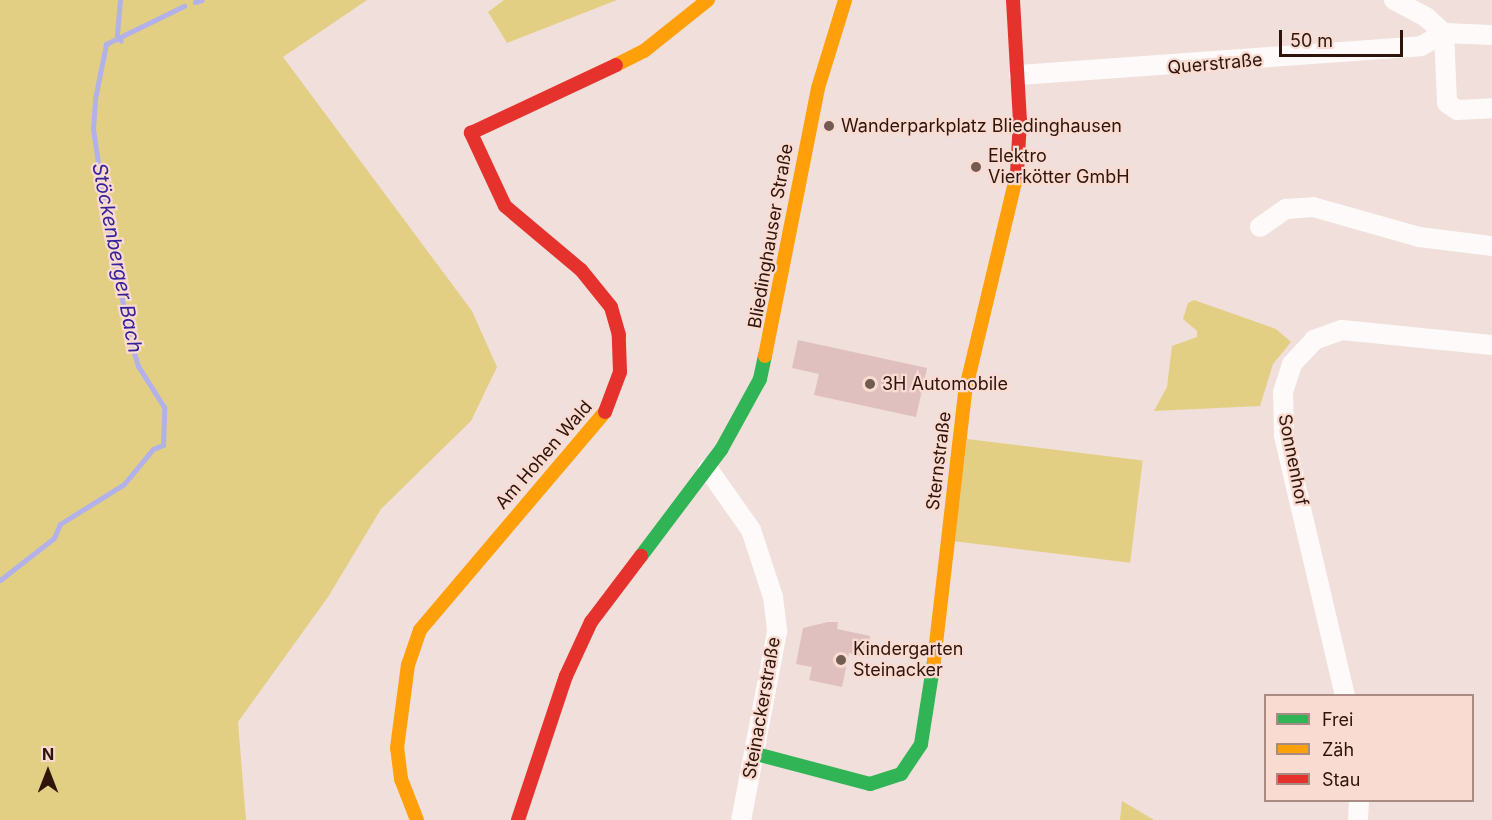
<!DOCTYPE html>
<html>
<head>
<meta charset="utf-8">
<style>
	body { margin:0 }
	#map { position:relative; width:1492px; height:820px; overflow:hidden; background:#f0dfda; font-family:Inter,sans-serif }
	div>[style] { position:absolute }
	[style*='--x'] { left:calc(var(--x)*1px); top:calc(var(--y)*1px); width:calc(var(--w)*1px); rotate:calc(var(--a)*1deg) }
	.green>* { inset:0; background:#e3cf84; transform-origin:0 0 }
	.stream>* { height:5px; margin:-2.5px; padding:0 2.5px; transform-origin:2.5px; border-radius:2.5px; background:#b2b1ea }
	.building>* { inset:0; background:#e0c0be }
	.street>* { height:20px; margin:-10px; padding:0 10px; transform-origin:10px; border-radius:10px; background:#fdfaf9 }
	.fast>* { height:14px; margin:-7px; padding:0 7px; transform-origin:7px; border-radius:7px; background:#30b455 }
	.slow>* { height:14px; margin:-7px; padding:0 7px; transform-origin:7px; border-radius:7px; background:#ff9f0a }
	.jam>* { height:14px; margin:-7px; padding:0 7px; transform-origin:7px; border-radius:7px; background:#e5322d }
	.dots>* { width:16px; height:16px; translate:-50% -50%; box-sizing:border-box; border:3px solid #f9dbd1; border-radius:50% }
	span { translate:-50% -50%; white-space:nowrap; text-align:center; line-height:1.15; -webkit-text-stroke:4.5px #f9dbd1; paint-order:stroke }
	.street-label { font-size:18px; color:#2e140b }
	.poi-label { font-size:18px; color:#2e140b }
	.left { translate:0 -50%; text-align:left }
	.water-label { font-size:20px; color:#35229b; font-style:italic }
	.legend { position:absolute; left:1264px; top:694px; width:210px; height:108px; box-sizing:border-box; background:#f9dbd1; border:2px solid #a88b82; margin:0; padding:8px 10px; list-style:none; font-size:18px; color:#2e140b }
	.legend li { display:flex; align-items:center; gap:12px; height:30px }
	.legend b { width:30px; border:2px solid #a88b82 }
	.north { position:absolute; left:18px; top:742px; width:60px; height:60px; -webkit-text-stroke:4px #f9dbd1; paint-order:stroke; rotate:0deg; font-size:16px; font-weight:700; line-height:24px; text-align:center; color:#2e140b }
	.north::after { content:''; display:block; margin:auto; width:21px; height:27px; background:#2e140b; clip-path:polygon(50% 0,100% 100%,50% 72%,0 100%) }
	.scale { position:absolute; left:1279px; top:30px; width:124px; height:27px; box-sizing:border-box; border:3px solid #2e140b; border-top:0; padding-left:8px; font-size:18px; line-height:21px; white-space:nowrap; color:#2e140b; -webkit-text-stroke:4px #f9dbd1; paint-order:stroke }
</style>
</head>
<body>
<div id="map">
	<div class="green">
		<i style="clip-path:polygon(0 0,367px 0,283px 57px,472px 311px,497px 367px,471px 421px,381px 509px,328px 597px,238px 722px,246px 820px,0 820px)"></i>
		<i style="clip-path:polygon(504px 0,617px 0,507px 43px,488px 12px)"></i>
		<i style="clip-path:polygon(1194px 300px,1276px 329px,1291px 342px,1273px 364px,1260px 406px,1154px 411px,1167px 387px,1172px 346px,1197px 337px,1197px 331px,1183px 319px,1188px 303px)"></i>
		<i style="left:967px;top:439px;width:177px;height:103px;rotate:7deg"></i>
		<i style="clip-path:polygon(1122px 801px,1154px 820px,1120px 820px)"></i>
	</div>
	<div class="stream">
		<i style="--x:120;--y:0;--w:36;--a:95"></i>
		<i style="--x:117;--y:36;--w:6;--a:51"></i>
		<i style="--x:195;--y:2;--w:7;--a:-16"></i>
		<i style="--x:0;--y:580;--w:68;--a:-37.9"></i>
		<i style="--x:54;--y:538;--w:15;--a:-67"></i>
		<i style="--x:60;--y:524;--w:75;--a:-32"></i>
		<i style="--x:124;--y:484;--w:45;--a:-50.4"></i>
		<i style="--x:153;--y:449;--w:11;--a:-22"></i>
		<i style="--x:163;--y:445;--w:38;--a:-88"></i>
		<i style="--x:164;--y:407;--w:49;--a:-122.4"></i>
		<i style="--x:138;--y:366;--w:31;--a:-107"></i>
		<i style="--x:129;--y:336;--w:134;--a:-100.7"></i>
		<i style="--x:104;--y:204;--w:76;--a:-98.3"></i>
		<i style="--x:93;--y:129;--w:30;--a:-86"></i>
		<i style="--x:95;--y:99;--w:56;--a:-78.7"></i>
		<i style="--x:106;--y:44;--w:87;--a:-26"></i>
	</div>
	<div class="building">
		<i style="clip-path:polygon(798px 340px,927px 368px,916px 417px,814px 395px,819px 374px,792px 368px)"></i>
		<i style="clip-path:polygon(828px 622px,838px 622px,837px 629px,870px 636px,869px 658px,849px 653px,842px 687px,809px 680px,812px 667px,796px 664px,803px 628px)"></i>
	</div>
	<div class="street">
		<i style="--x:1394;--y:0;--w:36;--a:28"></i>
		<i style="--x:1426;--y:17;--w:24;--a:42"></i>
		<i style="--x:1444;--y:33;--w:48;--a:2.4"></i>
		<i style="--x:1444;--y:33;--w:70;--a:87.5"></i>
		<i style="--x:1447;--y:103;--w:12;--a:35"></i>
		<i style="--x:1457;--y:110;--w:35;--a:-3"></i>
		<i style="--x:1019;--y:75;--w:403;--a:-4.1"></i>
		<i style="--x:1421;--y:46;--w:26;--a:-29"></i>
		<i style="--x:1260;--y:227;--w:32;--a:-35"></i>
		<i style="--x:1286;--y:209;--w:27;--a:-4"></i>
		<i style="--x:1313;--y:207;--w:110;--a:15.8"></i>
		<i style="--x:1419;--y:237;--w:74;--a:7"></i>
		<i style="--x:708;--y:469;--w:75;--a:54.8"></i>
		<i style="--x:751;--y:530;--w:71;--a:71.8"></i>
		<i style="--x:773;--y:597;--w:35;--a:83"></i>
		<i style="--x:777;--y:632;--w:191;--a:100.8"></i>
		<i style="--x:1345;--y:696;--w:268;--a:-103.2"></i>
		<i style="--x:1284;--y:435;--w:43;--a:-91.3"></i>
		<i style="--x:1283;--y:392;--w:29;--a:-72"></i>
		<i style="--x:1292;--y:364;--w:33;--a:-47"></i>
		<i style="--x:1314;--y:340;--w:30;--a:-20"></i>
		<i style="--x:1342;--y:330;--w:151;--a:5.7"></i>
		<i style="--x:1358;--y:820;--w:20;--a:-87"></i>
	</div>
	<div class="fast">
		<i style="--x:641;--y:556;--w:133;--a:-53"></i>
		<i style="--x:721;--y:450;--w:81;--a:-61.2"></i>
		<i style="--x:760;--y:379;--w:24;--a:-78"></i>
		<i style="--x:756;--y:754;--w:118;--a:14.7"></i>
		<i style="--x:870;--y:784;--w:33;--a:-18"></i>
		<i style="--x:901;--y:774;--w:36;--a:-56"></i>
		<i style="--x:921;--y:744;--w:84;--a:-81.1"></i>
	</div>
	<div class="slow">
		<i style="--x:616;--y:65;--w:31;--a:-27"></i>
		<i style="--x:644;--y:51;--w:82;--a:-38.6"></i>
		<i style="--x:765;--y:356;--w:273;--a:-78.8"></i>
		<i style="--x:818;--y:88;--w:92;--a:-72.9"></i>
		<i style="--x:934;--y:661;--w:271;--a:-83.4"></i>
		<i style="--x:965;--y:392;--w:224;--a:-76.6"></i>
		<i style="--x:417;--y:820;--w:44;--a:-111.3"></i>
		<i style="--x:401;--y:779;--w:31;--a:-97"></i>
		<i style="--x:397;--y:748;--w:84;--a:-82.5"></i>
		<i style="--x:408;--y:665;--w:37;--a:-71"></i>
		<i style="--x:420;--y:630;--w:286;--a:-49.7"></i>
	</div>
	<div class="jam">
		<i style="--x:1013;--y:0;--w:120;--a:86.7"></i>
		<i style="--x:1020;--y:120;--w:54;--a:93.2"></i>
		<i style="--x:605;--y:412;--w:43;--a:-69.4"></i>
		<i style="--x:620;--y:372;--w:37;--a:-92"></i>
		<i style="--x:619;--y:335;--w:29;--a:-106"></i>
		<i style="--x:611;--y:307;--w:48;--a:-129"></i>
		<i style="--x:581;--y:270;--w:99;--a:-139.9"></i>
		<i style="--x:505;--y:206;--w:81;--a:-115"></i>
		<i style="--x:471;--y:133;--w:160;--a:-25.1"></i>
		<i style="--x:518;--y:820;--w:152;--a:-71.6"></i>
		<i style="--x:566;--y:676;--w:60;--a:-65.2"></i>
		<i style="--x:591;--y:622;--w:83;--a:-52.9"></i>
	</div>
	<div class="dots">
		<i style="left:829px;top:126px;background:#725b53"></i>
		<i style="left:976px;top:167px;background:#725b53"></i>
		<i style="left:870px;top:384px;background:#725b53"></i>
		<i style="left:841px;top:660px;background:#725b53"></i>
	</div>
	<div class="street-label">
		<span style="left:1215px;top:64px;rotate:-5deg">Querstraße</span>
		<span style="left:771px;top:236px;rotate:-80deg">Bliedinghauser Straße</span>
		<span style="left:544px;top:455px;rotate:-49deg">Am Hohen Wald</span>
		<span style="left:1293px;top:460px;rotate:79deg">Sonnenhof</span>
		<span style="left:939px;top:461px;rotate:-83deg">Sternstraße</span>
		<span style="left:762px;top:708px;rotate:-80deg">Steinackerstraße</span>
	</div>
	<div class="poi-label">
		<span class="left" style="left:841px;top:126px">Wanderparkplatz Bliedinghausen</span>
		<span class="left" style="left:988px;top:167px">Elektro<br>Vierkötter GmbH</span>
		<span class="left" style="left:882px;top:384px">3H Automobile</span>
		<span class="left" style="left:853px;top:660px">Kindergarten<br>Steinacker</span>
	</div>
	<div class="water-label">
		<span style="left:117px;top:258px;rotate:79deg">Stöckenberger Bach</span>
	</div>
	<ul class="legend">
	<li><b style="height:8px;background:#30b455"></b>Frei</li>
	<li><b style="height:8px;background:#ff9f0a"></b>Zäh</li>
	<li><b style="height:8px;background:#e5322d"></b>Stau</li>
	</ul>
	<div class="north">N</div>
	<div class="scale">50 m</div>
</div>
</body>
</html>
